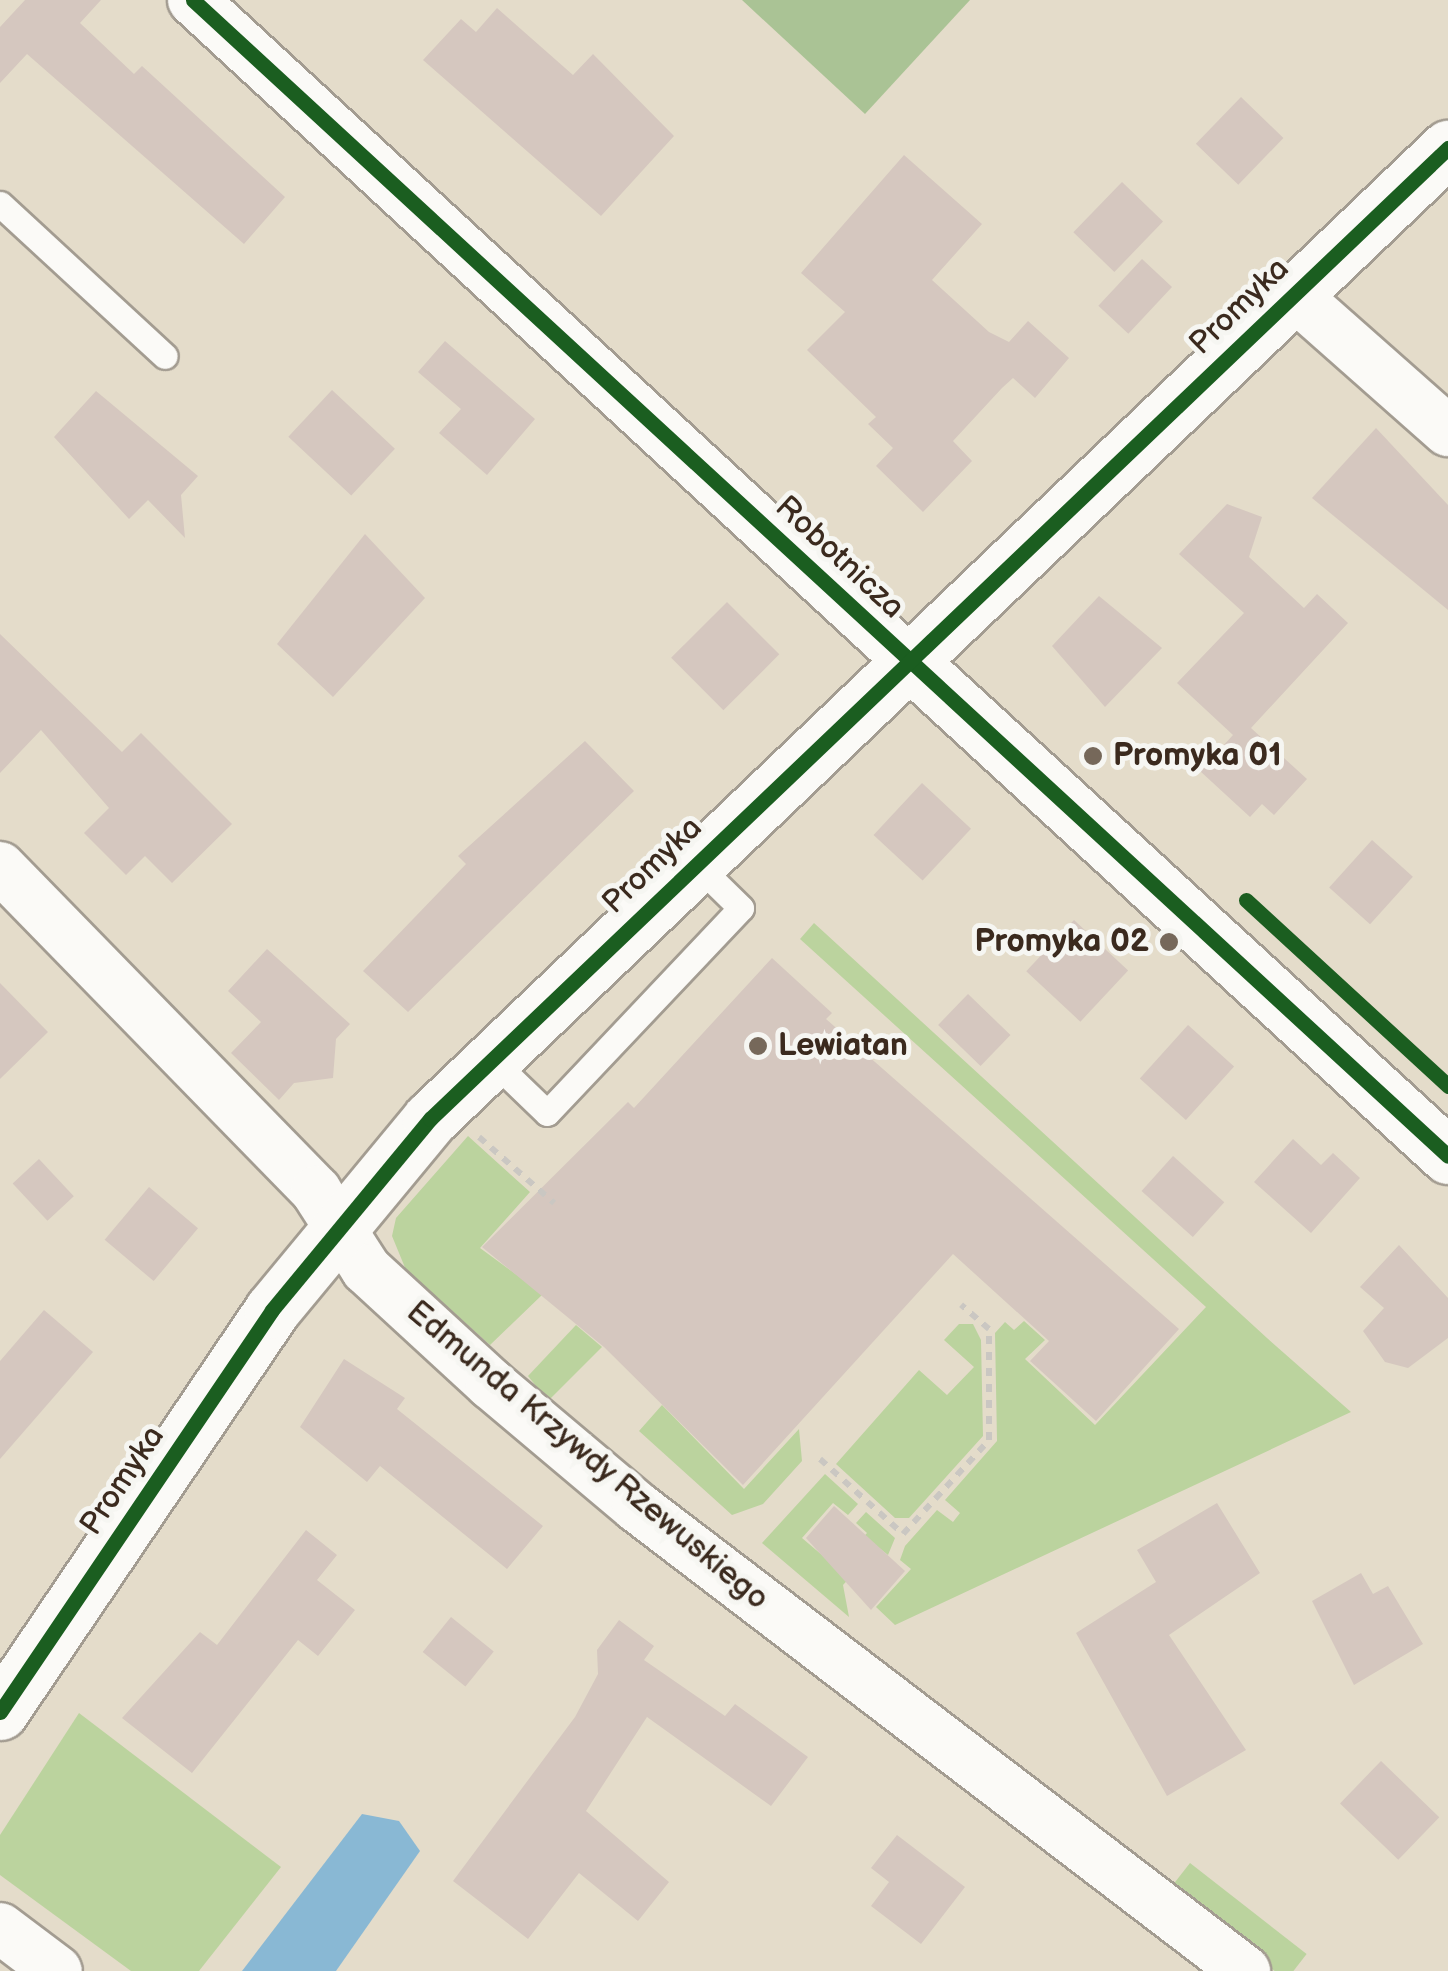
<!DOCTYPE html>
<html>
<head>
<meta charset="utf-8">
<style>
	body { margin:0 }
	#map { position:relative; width:1448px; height:1971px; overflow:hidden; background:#e4dcca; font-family:"Balsamiq Sans",sans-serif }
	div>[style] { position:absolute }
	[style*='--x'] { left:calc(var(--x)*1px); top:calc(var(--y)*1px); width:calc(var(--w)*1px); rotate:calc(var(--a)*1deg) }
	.green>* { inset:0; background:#bbd39e; transform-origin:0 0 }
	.forest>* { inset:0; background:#aac395 }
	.water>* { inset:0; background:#89b8d4 }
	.building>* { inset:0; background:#d5c7bf; transform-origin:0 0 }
	.path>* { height:6px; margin-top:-3px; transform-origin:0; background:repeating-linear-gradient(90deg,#cac7c2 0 8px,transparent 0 16px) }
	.roads { filter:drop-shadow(2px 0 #a39c91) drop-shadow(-2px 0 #a39c91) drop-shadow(0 2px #a39c91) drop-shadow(0 -2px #a39c91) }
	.lane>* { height:25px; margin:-12.5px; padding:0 12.5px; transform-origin:12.5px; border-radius:12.5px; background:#fbfaf7 }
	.street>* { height:50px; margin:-25px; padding:0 25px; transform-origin:25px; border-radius:25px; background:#fbfaf7 }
	.secondary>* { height:55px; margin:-27.5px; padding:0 27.5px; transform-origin:27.5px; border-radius:27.5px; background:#fbfaf7 }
	.cycleway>* { height:15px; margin:-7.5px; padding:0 7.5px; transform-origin:7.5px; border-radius:7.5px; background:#1b5e20 }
	.dots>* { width:28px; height:28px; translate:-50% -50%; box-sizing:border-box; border:5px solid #f6f6f2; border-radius:50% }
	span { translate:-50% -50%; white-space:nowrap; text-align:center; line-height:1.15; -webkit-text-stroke:10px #f6f6f2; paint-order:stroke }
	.street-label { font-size:32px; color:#3b2a1e }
	.poi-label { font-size:32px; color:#3b2a1e; font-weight:700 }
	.left { translate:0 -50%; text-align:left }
	.right { translate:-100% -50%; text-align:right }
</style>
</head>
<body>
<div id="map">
	<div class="green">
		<i style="clip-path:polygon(814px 923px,1267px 1338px,1351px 1412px,895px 1625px,876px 1607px,911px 1569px,900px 1560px,905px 1546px,937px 1510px,953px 1522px,960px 1513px,945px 1500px,997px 1441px,995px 1333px,1005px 1322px,1014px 1330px,1024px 1321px,1045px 1340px,1025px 1359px,1095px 1425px,1206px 1307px,800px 939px)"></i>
		<i style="clip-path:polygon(468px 1136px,530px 1192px,480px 1248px,543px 1294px,490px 1345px,406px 1270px,392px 1236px,396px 1218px)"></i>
		<i style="clip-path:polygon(959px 1324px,973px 1324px,981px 1340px,983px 1436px,909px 1518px,895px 1518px,836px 1464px,919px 1370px,947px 1395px,974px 1367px,944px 1340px)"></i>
		<i style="clip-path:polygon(576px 1325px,602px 1347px,548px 1401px,528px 1376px)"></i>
		<i style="clip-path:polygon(662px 1405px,744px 1489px,799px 1429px,802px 1461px,763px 1504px,732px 1515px,639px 1431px)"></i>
		<i style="clip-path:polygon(825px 1474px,858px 1504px,848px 1515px,833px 1503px,802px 1538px,836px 1567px,867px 1533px,856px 1523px,866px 1512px,895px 1538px,888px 1555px,878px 1547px,843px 1585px,849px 1617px,762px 1543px)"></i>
		<i style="clip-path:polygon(79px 1713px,281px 1867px,199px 1971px,131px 1971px,0 1875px,0 1835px)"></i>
		<i style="left:1190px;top:1863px;width:148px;height:33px;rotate:38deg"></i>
	</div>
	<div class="forest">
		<i style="clip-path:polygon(742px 0,970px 0,865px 114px)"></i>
	</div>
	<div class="water">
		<i style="clip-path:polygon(362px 1814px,399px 1821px,420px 1851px,336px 1971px,242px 1971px)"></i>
	</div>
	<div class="building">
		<i style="clip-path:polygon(25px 0,101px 0,80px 23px,134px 74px,142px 66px,285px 197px,244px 244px,27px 54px,0 83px,0 27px)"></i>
		<i style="clip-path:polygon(497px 8px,573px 75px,593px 54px,674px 136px,601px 216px,423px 60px,461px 19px,476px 32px)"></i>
		<i style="left:1241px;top:97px;width:59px;height:65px;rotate:44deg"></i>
		<i style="clip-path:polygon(904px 155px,982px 224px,932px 280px,989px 332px,1009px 342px,1028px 321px,1069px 358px,1035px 398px,1013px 378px,1002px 388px,953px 441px,972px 461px,923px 512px,876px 466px,893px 448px,868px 424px,876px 417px,807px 350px,845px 312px,801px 273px)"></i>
		<i style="left:1122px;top:182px;width:57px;height:70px;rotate:44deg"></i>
		<i style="left:1142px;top:259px;width:41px;height:64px;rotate:43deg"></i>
		<i style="clip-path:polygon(445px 341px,535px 419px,487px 475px,439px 433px,461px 409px,418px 372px)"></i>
		<i style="left:332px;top:390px;width:86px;height:64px;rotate:43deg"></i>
		<i style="clip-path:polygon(96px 391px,198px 476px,181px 495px,185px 538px,148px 500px,129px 519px,54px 437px)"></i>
		<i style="clip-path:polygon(1376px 428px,1448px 505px,1448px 610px,1312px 498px)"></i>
		<i style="clip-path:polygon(1227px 504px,1262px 517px,1249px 557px,1304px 608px,1317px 594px,1348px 623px,1251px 728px,1307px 779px,1274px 815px,1262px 804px,1250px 817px,1200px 771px,1233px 735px,1177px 683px,1244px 613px,1179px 554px)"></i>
		<i style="clip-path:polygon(365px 534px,425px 598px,333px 697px,277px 644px)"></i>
		<i style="clip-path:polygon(1099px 596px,1162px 648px,1105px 707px,1052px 646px)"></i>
		<i style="left:727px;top:602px;width:74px;height:79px;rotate:45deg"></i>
		<i style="clip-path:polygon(0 634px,122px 752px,141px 733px,232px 824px,172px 883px,145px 856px,126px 875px,84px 833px,109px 808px,41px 730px,0 773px)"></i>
		<i style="clip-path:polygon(585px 741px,634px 791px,408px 1012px,363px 971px,466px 864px,458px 856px)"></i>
		<i style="left:922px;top:783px;width:67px;height:71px;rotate:43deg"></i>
		<i style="left:1372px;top:840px;width:55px;height:64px;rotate:42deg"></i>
		<i style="left:1074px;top:920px;width:74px;height:70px;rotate:43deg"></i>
		<i style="clip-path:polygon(267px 949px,350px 1024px,336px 1039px,333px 1078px,294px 1083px,279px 1100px,231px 1053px,261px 1022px,228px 991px)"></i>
		<i style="clip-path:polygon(772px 958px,832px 1013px,826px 1019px,1179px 1329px,1096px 1421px,1030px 1361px,1049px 1341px,953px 1254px,743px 1485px,604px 1347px,482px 1247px,628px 1102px,634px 1108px)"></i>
		<i style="clip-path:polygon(0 983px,48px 1032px,0 1079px)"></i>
		<i style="left:968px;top:994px;width:59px;height:43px;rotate:44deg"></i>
		<i style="left:1188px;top:1025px;width:62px;height:72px;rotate:42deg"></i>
		<i style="clip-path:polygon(1293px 1139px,1321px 1165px,1333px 1153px,1360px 1178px,1311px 1233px,1254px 1182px)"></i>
		<i style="left:1173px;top:1156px;width:69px;height:47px;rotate:42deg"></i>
		<i style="left:39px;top:1159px;width:51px;height:36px;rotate:47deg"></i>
		<i style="left:149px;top:1187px;width:64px;height:69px;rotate:40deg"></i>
		<i style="clip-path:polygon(1399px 1245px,1448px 1298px,1448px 1338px,1408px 1368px,1385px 1362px,1363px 1331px,1384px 1308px,1360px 1287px)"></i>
		<i style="clip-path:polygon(44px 1310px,93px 1352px,0 1459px,0 1361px)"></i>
		<i style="clip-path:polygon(344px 1359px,405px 1398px,397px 1409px,543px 1526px,507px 1569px,380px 1466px,367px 1482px,300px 1427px)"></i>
		<i style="clip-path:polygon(1217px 1503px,1260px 1573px,1169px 1635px,1246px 1750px,1167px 1796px,1076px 1633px,1156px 1582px,1137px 1550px)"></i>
		<i style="clip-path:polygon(834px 1506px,905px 1571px,871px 1610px,806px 1538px)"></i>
		<i style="clip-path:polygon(306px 1530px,337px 1555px,317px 1580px,355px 1610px,318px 1656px,298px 1640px,192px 1773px,122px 1718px,200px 1632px,217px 1645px)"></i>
		<i style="clip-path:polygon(1361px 1573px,1373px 1594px,1388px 1586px,1423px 1644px,1354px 1685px,1312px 1601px)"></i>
		<i style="left:451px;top:1617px;width:55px;height:45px;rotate:39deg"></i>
		<i style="clip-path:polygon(619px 1620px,654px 1646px,644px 1660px,725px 1716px,735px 1704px,808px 1757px,771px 1806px,647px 1717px,586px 1811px,669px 1882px,638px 1921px,579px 1873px,528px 1939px,453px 1881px,575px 1717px,598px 1674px,597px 1650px)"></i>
		<i style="left:1381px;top:1761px;width:81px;height:59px;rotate:44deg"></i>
		<i style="clip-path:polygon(897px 1835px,965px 1887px,921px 1944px,871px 1906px,889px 1882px,871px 1868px)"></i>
	</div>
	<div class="path">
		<i style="--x:479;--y:1137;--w:100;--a:41.3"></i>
		<i style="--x:820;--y:1459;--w:112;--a:42.1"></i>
		<i style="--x:903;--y:1534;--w:127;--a:-47.5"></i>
		<i style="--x:989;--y:1440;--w:111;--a:-90"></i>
		<i style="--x:989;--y:1329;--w:37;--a:-139"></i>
	</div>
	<div class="roads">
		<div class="lane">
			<i style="--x:0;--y:204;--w:224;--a:42.7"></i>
			<i style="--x:492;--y:1060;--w:76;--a:43.9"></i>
			<i style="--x:547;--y:1113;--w:282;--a:-46.6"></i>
			<i style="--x:741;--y:908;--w:64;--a:-135.6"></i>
		</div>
		<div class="street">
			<i style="--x:193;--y:0;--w:974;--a:42.71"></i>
			<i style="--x:1293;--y:294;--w:207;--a:41.5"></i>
			<i style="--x:0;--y:867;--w:453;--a:45.7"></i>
			<i style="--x:316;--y:1191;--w:93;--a:57.3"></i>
			<i style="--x:366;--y:1269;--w:170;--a:42.6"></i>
			<i style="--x:491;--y:1384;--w:191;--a:40.1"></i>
			<i style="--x:637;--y:1507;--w:765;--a:37.35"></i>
			<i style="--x:0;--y:1928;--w:71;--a:37"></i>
		</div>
		<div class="secondary">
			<i style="--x:909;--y:661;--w:732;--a:42.56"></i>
			<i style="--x:0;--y:1712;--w:485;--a:-55.9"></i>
			<i style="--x:272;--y:1310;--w:248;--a:-50.4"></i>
			<i style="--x:430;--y:1119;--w:1407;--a:-43.65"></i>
		</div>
	</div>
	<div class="cycleway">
		<i style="--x:193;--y:0;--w:1706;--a:42.65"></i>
		<i style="--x:1246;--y:900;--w:275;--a:42.6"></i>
		<i style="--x:0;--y:1712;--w:485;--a:-55.9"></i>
		<i style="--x:272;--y:1310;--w:248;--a:-50.4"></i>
		<i style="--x:430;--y:1119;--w:1407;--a:-43.65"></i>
	</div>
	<div class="dots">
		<i style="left:1093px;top:756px;background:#76685a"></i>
		<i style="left:1169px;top:942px;background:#76685a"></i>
		<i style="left:758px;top:1046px;background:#76685a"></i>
	</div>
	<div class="street-label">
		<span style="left:1240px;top:307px;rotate:-44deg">Promyka</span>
		<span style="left:839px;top:558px;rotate:43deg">Robotnicza</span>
		<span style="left:653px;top:866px;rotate:-44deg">Promyka</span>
		<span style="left:587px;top:1456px;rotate:40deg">Edmunda Krzywdy Rzewuskiego</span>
		<span style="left:123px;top:1481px;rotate:-56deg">Promyka</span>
	</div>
	<div class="poi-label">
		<span class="left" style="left:1113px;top:756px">Promyka 01</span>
		<span class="right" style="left:1149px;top:942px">Promyka 02</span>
		<span class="left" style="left:778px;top:1046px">Lewiatan</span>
	</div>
</div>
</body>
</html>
